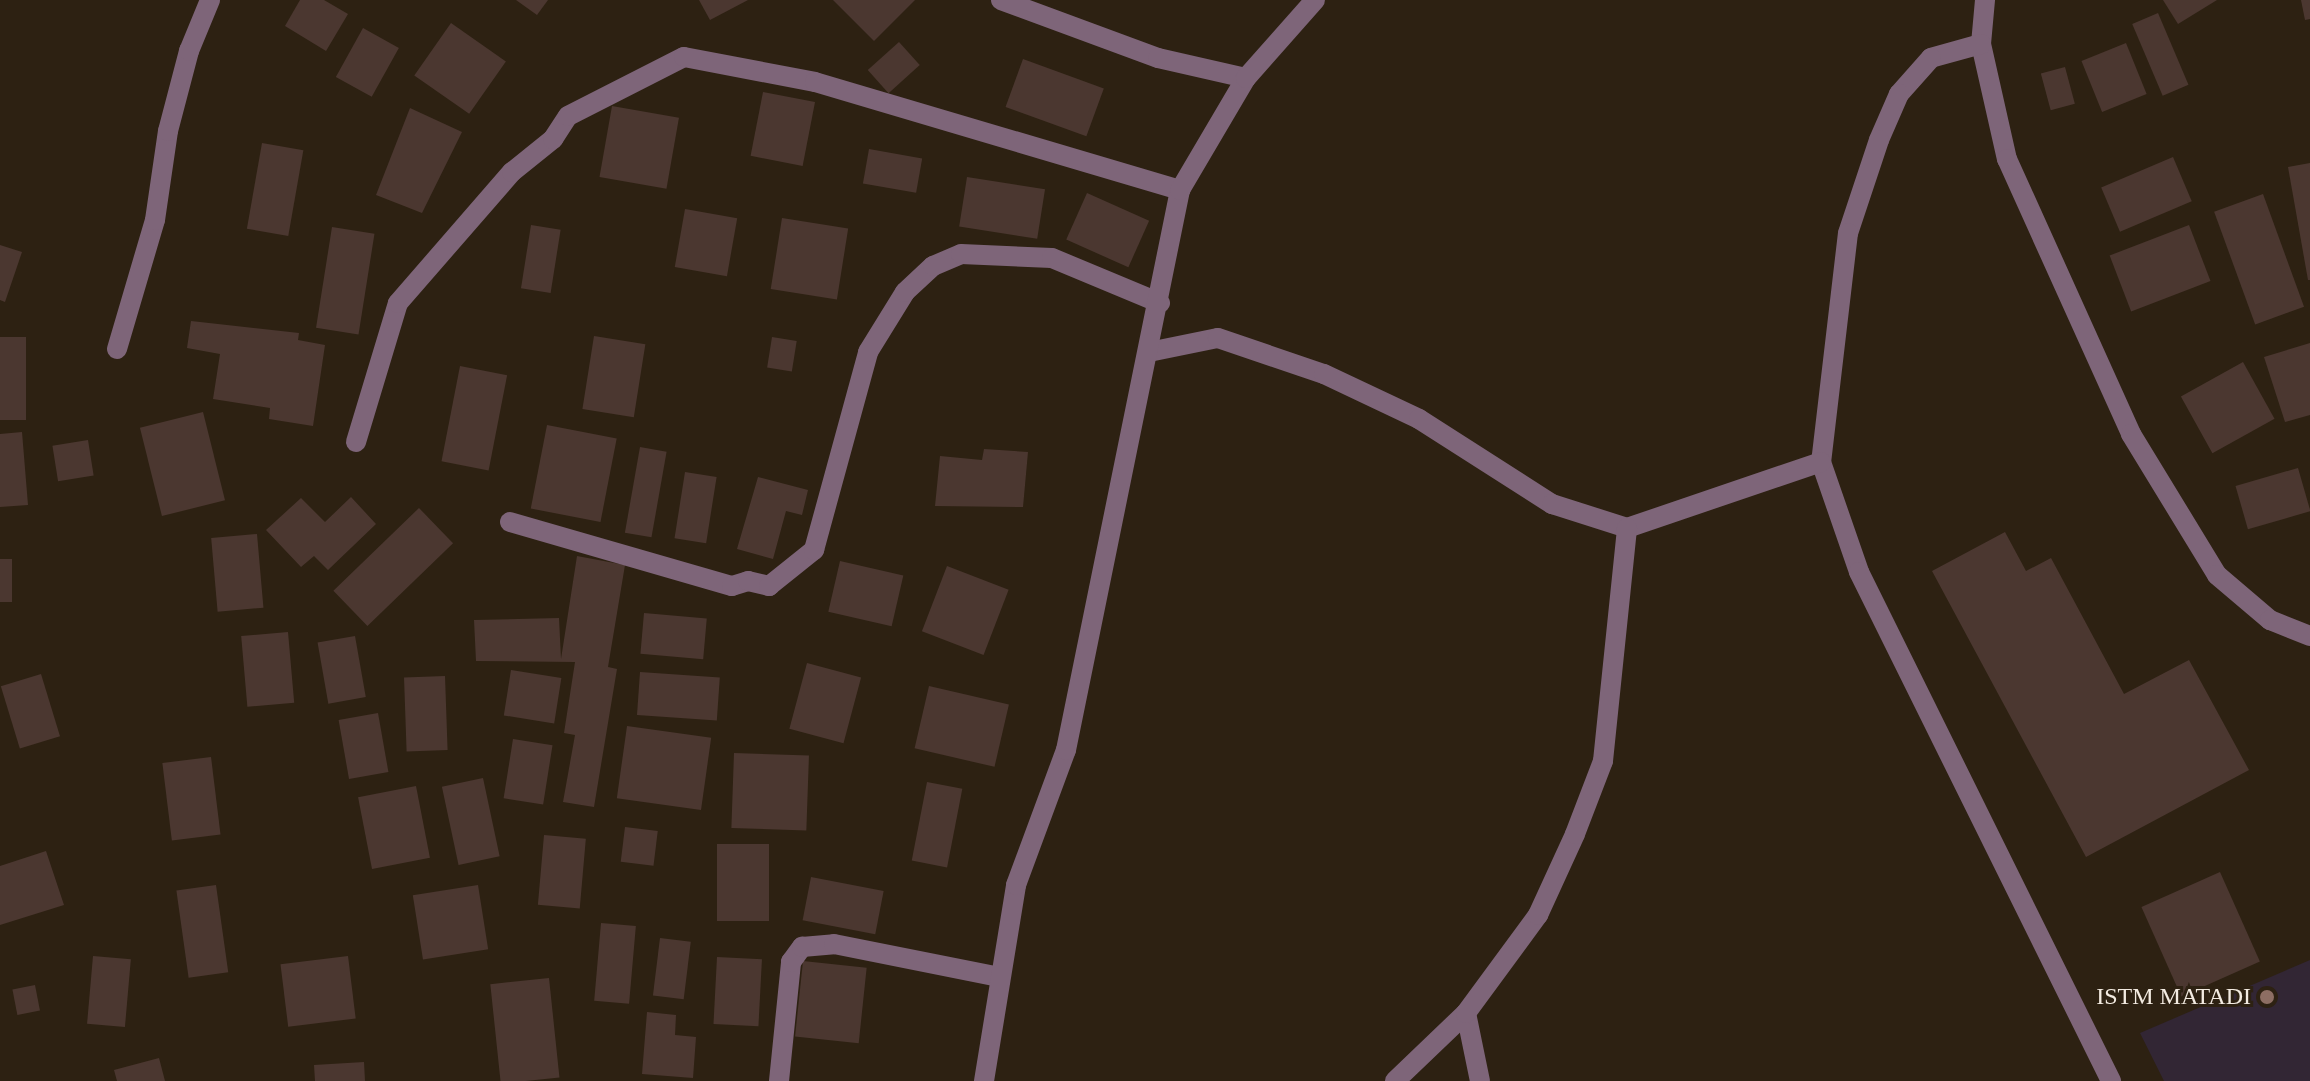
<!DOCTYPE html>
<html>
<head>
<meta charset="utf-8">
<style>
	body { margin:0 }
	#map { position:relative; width:2310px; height:1081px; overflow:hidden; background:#2d2112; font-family:"Times New Roman",serif }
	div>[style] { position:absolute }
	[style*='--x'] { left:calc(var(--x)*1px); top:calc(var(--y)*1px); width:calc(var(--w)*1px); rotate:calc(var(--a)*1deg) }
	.education>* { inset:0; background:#322634 }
	.building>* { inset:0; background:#4b3730; transform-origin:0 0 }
	.minor>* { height:20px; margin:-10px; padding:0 10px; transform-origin:10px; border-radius:10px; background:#7e6579 }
	.dots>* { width:22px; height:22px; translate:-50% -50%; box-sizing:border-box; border:4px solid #2d2112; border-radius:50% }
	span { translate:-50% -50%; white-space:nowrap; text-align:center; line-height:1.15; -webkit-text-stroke:6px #2d2112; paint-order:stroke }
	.poi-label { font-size:24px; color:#f3ebe1 }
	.right { translate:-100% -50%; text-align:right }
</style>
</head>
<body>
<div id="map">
	<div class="education">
		<i style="clip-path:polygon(2310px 960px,2310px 1081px,2164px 1081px,2140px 1033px)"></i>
	</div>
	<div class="building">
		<i style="clip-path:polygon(300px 0,324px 0,348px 14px,326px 51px,285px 26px)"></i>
		<i style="clip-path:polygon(516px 0,548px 0,537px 15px)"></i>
		<i style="clip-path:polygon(699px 0,748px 0,710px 20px)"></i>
		<i style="clip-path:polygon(833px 0,915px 0,874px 41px)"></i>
		<i style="clip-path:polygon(2163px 0,2217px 0,2178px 24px)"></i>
		<i style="clip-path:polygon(2301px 0,2310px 0,2310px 19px,2305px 20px)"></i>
		<i style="left:2158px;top:13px;width:78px;height:28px;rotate:67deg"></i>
		<i style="left:451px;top:23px;width:67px;height:64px;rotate:35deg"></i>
		<i style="left:363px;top:28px;width:41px;height:56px;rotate:29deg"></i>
		<i style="left:899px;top:42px;width:31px;height:42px;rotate:48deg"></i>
		<i style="left:2126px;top:43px;width:55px;height:48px;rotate:68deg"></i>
		<i style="left:1023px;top:59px;width:86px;height:51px;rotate:20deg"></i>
		<i style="left:2065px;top:67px;width:38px;height:25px;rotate:75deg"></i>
		<i style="left:763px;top:92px;width:53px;height:65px;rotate:11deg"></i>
		<i style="left:612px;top:106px;width:68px;height:72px;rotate:10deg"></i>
		<i style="clip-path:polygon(410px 108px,462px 132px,422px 213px,376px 195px)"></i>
		<i style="left:262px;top:143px;width:42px;height:87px;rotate:10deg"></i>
		<i style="left:869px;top:149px;width:54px;height:35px;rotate:10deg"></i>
		<i style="left:2173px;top:157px;width:48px;height:78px;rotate:67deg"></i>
		<i style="clip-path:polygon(2310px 163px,2310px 280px,2308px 280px,2288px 167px)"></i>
		<i style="left:967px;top:177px;width:79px;height:50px;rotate:9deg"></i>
		<i style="left:1087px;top:193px;width:68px;height:51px;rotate:24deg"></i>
		<i style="left:2263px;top:194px;width:120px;height:52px;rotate:70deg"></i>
		<i style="left:685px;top:209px;width:53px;height:59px;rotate:10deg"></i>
		<i style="left:782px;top:218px;width:67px;height:72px;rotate:9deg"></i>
		<i style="left:531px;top:225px;width:30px;height:64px;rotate:9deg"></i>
		<i style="left:2189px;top:225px;width:60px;height:85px;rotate:69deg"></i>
		<i style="left:332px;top:227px;width:43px;height:102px;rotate:9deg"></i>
		<i style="clip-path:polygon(0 245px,22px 252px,5px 302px,0 300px)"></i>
		<i style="clip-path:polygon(191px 321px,299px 333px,298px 340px,325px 345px,313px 426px,269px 419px,270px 408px,213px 399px,220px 354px,187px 348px)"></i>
		<i style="left:594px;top:336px;width:52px;height:74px;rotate:9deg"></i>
		<i style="left:0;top:337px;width:26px;height:83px"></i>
		<i style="left:772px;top:337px;width:25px;height:31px;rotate:9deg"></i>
		<i style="clip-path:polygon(2310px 343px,2310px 415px,2285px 422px,2264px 357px)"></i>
		<i style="left:2243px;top:362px;width:65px;height:71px;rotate:61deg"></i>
		<i style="left:460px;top:366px;width:48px;height:97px;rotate:11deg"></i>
		<i style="left:203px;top:412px;width:91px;height:65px;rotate:76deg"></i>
		<i style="left:547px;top:425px;width:71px;height:85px;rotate:11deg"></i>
		<i style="clip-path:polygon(22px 432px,28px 505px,0 507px,0 434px)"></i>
		<i style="left:88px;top:440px;width:36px;height:36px;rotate:81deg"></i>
		<i style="left:640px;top:447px;width:27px;height:87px;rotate:10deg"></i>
		<i style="clip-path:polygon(984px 449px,1028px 452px,1023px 507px,935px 506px,940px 456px,982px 460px)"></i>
		<i style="left:2298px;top:468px;width:45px;height:65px;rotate:74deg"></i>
		<i style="left:685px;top:472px;width:32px;height:67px;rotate:9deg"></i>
		<i style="clip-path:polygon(758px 477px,808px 490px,802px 515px,786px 511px,773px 559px,737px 549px)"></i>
		<i style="clip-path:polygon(351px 497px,376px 524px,328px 570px,314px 556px,301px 567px,266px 530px,301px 498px,325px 522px)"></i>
		<i style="left:419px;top:508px;width:49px;height:119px;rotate:46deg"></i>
		<i style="clip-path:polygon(2005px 532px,2026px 571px,2051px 558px,2124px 694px,2189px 660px,2249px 770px,2086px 857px,1932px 571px)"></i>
		<i style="left:257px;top:534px;width:74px;height:46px;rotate:85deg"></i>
		<i style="clip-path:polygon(577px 556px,625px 565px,608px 667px,617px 669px,594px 807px,563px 802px,575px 735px,564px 733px,575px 662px,476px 661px,474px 620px,559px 618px,561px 659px)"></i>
		<i style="left:0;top:559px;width:12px;height:43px"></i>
		<i style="left:840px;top:561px;width:65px;height:52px;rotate:13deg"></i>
		<i style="left:947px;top:566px;width:66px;height:70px;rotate:21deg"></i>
		<i style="left:644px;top:613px;width:63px;height:41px;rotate:5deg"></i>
		<i style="left:288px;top:632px;width:71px;height:47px;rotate:85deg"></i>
		<i style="left:355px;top:636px;width:62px;height:38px;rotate:80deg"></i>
		<i style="left:807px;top:663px;width:56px;height:68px;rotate:15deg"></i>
		<i style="left:511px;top:670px;width:51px;height:46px;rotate:9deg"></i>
		<i style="left:640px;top:672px;width:80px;height:43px;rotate:4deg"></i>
		<i style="left:41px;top:674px;width:65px;height:42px;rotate:73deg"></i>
		<i style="left:445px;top:676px;width:74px;height:41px;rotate:88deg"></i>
		<i style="left:929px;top:686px;width:82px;height:64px;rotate:13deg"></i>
		<i style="left:378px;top:713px;width:60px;height:40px;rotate:80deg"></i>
		<i style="left:627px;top:726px;width:85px;height:73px;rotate:8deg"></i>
		<i style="left:513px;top:739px;width:40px;height:60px;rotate:9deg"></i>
		<i style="left:734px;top:753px;width:75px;height:75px;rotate:2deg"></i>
		<i style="left:211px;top:757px;width:78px;height:49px;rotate:83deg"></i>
		<i style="left:483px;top:778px;width:80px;height:42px;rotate:78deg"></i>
		<i style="left:927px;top:782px;width:36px;height:80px;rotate:11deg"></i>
		<i style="left:416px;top:786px;width:73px;height:59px;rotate:79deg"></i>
		<i style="left:625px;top:827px;width:33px;height:35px;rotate:7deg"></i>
		<i style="left:544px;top:835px;width:42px;height:70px;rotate:5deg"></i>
		<i style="left:717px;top:844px;width:52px;height:77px"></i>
		<i style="clip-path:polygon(46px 851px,64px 905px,0 925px,0 866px)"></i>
		<i style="left:2220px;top:872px;width:98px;height:86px;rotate:66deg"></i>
		<i style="left:811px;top:877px;width:74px;height:44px;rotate:11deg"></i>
		<i style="left:216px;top:885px;width:88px;height:40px;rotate:82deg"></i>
		<i style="left:478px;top:885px;width:65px;height:66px;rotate:81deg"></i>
		<i style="left:601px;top:923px;width:35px;height:78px;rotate:5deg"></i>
		<i style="left:660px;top:938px;width:31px;height:58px;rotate:7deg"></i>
		<i style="left:93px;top:956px;width:38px;height:68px;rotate:5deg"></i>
		<i style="left:348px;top:956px;width:63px;height:68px;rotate:83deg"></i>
		<i style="left:717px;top:957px;width:45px;height:67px;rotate:3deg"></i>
		<i style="left:803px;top:961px;width:64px;height:76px;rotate:6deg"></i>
		<i style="left:549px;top:978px;width:100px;height:59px;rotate:84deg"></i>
		<i style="left:35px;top:985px;width:26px;height:23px;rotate:79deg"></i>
		<i style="clip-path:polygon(647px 1012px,676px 1015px,675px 1035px,696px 1037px,693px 1078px,642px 1074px)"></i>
		<i style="clip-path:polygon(159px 1058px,165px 1081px,117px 1081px,114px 1070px)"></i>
		<i style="clip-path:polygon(364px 1062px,365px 1081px,315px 1081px,314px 1065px)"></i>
	</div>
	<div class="minor">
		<i style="--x:1001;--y:0;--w:167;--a:20.3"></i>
		<i style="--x:1158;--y:58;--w:90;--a:12.8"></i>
		<i style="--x:1985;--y:0;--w:44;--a:95.2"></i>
		<i style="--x:1981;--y:44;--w:118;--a:77.3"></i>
		<i style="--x:2007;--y:159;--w:302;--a:65.7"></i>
		<i style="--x:2131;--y:434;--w:165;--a:58.6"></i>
		<i style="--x:2217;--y:575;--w:70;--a:40.3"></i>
		<i style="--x:2270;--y:620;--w:43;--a:21.8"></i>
		<i style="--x:1981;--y:44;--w:52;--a:164.4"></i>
		<i style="--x:1931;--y:58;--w:48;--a:131.6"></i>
		<i style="--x:1899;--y:94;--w:50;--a:113.5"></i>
		<i style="--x:1879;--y:140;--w:98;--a:108.4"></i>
		<i style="--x:1848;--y:233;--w:231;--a:96.7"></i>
		<i style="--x:1821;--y:462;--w:116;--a:70.9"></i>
		<i style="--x:1859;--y:572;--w:568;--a:63.66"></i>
		<i style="--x:117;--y:349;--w:134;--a:-73.6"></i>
		<i style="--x:155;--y:220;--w:90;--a:-81.7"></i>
		<i style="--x:168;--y:131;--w:83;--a:-75.3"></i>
		<i style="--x:189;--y:51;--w:55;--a:-67.6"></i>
		<i style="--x:1149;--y:352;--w:70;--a:-11.5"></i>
		<i style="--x:1218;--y:338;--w:112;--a:18.8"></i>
		<i style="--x:1324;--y:374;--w:105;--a:25.3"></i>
		<i style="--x:1419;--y:419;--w:158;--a:32.6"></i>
		<i style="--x:1552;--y:504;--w:79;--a:17.7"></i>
		<i style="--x:1627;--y:528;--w:205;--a:-18.8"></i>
		<i style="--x:356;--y:442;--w:145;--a:-73.2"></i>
		<i style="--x:398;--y:303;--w:174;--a:-49"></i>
		<i style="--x:512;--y:172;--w:53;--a:-38.8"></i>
		<i style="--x:553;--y:139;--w:27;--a:-57"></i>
		<i style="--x:568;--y:116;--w:130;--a:-27"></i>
		<i style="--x:684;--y:57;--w:133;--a:10.8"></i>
		<i style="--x:815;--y:82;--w:381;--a:16.5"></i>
		<i style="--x:510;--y:522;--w:231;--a:16.1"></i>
		<i style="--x:732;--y:586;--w:17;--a:-17"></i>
		<i style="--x:748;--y:581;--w:22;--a:13"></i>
		<i style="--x:769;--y:586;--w:58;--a:-38.7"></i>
		<i style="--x:814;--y:550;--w:205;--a:-74.7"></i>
		<i style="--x:868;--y:352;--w:70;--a:-58.3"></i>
		<i style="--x:905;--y:292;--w:38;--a:-43"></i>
		<i style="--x:933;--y:266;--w:30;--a:-23"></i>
		<i style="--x:961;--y:254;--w:91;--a:2.5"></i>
		<i style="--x:1052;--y:258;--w:117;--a:22.6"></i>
		<i style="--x:1466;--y:1013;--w:69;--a:78.4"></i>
		<i style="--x:779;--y:1081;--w:120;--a:-84.2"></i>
		<i style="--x:791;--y:962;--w:19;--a:-54"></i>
		<i style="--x:802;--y:947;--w:32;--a:-5"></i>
		<i style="--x:834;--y:944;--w:168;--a:11.3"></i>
		<i style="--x:984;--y:1081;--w:199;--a:-80.7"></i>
		<i style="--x:1016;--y:885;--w:144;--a:-69.7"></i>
		<i style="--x:1066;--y:750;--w:571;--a:-78.49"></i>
		<i style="--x:1180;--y:190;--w:130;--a:-59.5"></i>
		<i style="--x:1246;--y:78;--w:104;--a:-48.5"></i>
		<i style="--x:1395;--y:1081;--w:98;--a:-43.8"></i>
		<i style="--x:1466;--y:1013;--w:122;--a:-53.7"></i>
		<i style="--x:1538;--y:915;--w:89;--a:-65.4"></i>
		<i style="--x:1575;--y:834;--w:78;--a:-69"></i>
		<i style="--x:1603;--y:761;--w:234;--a:-84.1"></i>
	</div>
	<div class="dots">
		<i style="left:2267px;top:997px;background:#8d6e63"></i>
	</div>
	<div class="poi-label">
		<span class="right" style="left:2251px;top:997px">ISTM MATADI</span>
	</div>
</div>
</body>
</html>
